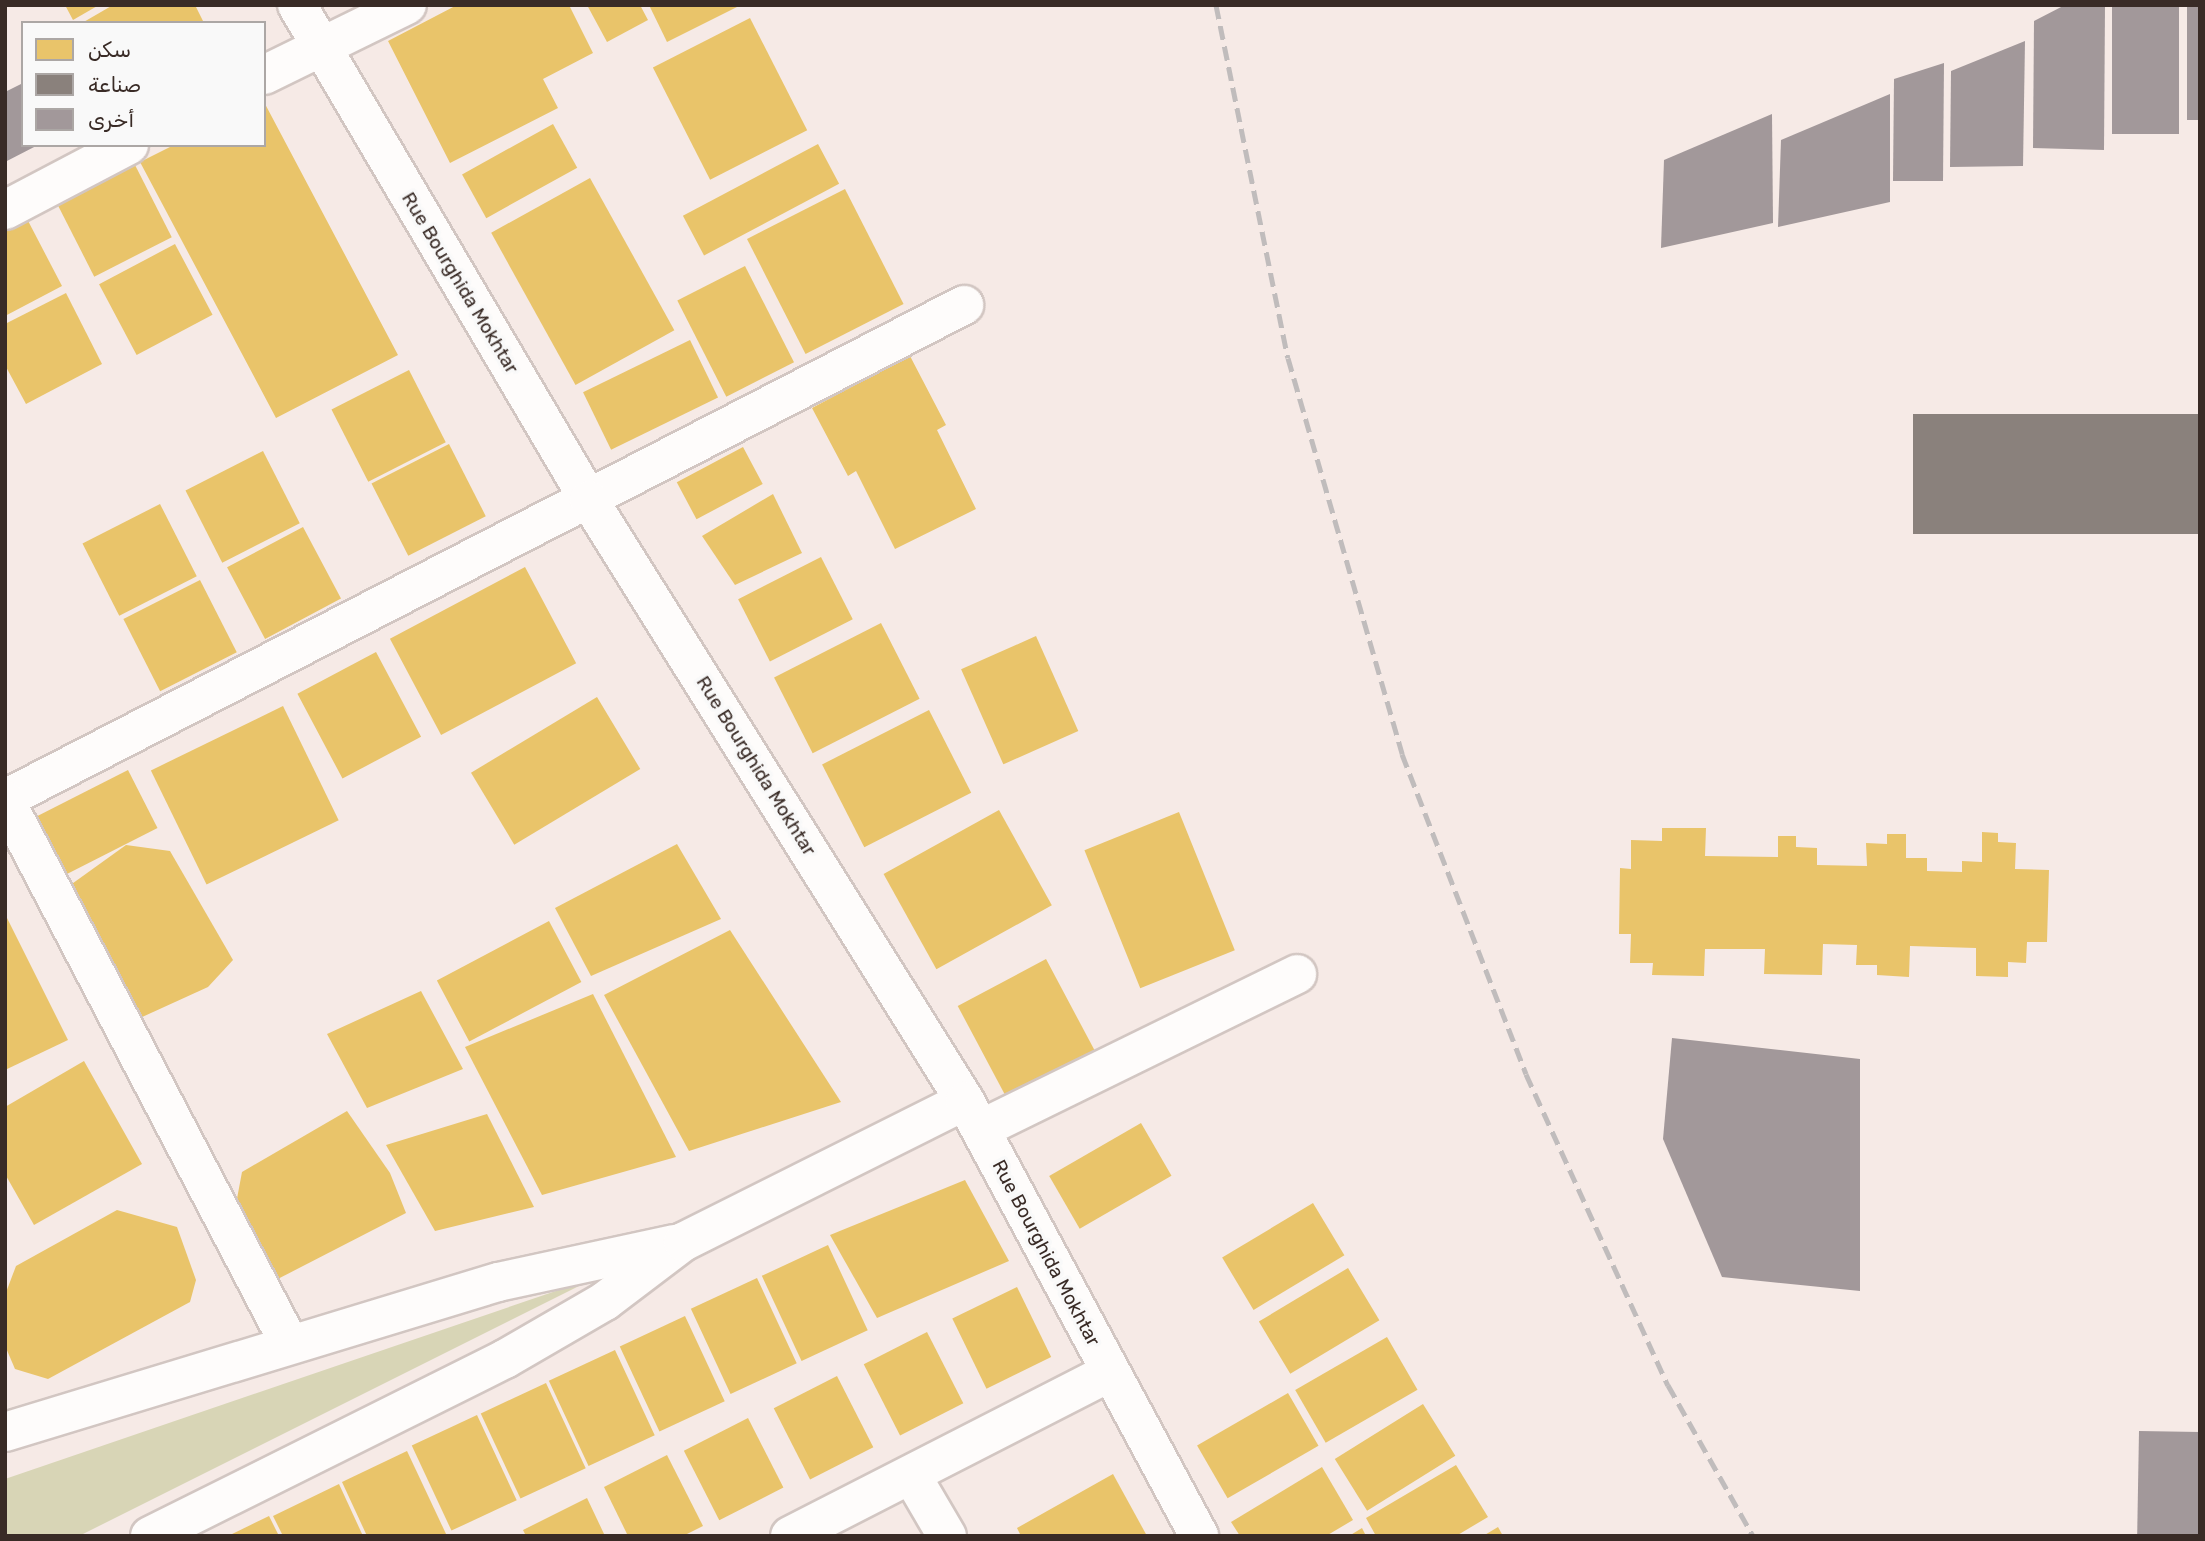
<!DOCTYPE html>
<html>
<head>
<meta charset="utf-8">
<style>
	body { margin:0 }
	#map { position:relative; width:2205px; height:1541px; overflow:hidden; background:#f6eae6; font-family:Rubik,Vazirmatn,sans-serif }
	div>[style] { position:absolute }
	[style*='--x'] { left:calc(var(--x)*1px); top:calc(var(--y)*1px); width:calc(var(--w)*1px); rotate:calc(var(--a)*1deg) }
	.green>* { inset:0; background:#d8d5b6 }
	.homes>* { inset:0; background:#e9c46a; transform-origin:0 0 }
	.industry>* { inset:0; background:#8a817c; transform-origin:0 0 }
	.building>* { inset:0; background:#a2989a; transform-origin:0 0 }
	.roads { filter:drop-shadow(2px 0 #d2c6c2) drop-shadow(-2px 0 #d2c6c2) drop-shadow(0 2px #d2c6c2) drop-shadow(0 -2px #d2c6c2) }
	.minor>* { height:38px; margin:-19px; padding:0 19px; transform-origin:19px; border-radius:19px; background:#fefcfb }
	.major>* { height:38px; margin:-19px; padding:0 19px; transform-origin:19px; border-radius:19px; background:#fefcfb }
	.rail>* { height:5px; margin-top:-2.5px; transform-origin:0; background:repeating-linear-gradient(90deg,#c0bcbc 0 14px,transparent 0 21px) }
	span { translate:-50% -50%; white-space:nowrap; text-align:center; line-height:1.15; -webkit-text-stroke:7px #f9f9f9; paint-order:stroke }
	.street-label { font-size:19px; color:#392b26 }
	.frame { position:absolute; inset:0; border:7px solid #392b26; pointer-events:none }
	.legend { position:absolute; left:21px; top:21px; width:245px; height:126px; box-sizing:border-box; background:#f9f9f9; border:2px solid #aca7a5; margin:0; padding:9px 12px; list-style:none; font-size:21px; color:#392b26 }
	.legend li { display:flex; align-items:center; gap:14px; height:35px }
	.legend b { width:35px; border:2px solid #aca7a5 }
</style>
</head>
<body>
<div id="map">
	<div class="green">
		<i style="clip-path:polygon(597px 1277px,79px 1536px,5px 1536px,5px 1479px)"></i>
	</div>
	<div class="homes">
		<i style="clip-path:polygon(65px 5px,99px 5px,73px 20px)"></i>
		<i style="clip-path:polygon(113px 5px,195px 5px,204px 23px,82px 23px)"></i>
		<i style="clip-path:polygon(457px 5px,569px 5px,593px 53px,543px 79px,558px 108px,450px 163px,388px 41px)"></i>
		<i style="clip-path:polygon(587px 5px,640px 5px,648px 20px,607px 42px)"></i>
		<i style="clip-path:polygon(649px 5px,741px 5px,667px 42px)"></i>
		<i style="left:750px;top:18px;width:126px;height:109px;rotate:63deg"></i>
		<i style="clip-path:polygon(264px 102px,398px 355px,276px 418px,140px 162px,174px 145px,264px 145px)"></i>
		<i style="left:553px;top:124px;width:50px;height:104px;rotate:61deg"></i>
		<i style="left:818px;top:144px;width:45px;height:153px;rotate:62deg"></i>
		<i style="left:135px;top:165px;width:81px;height:87px;rotate:63deg"></i>
		<i style="left:590px;top:178px;width:174px;height:113px;rotate:61deg"></i>
		<i style="left:845px;top:189px;width:129px;height:110px;rotate:63deg"></i>
		<i style="clip-path:polygon(25px 215px,62px 286px,5px 316px,5px 225px)"></i>
		<i style="left:175px;top:244px;width:80px;height:86px;rotate:62deg"></i>
		<i style="left:745px;top:266px;width:108px;height:76px;rotate:63deg"></i>
		<i style="clip-path:polygon(66px 293px,102px 364px,26px 404px,5px 365px,5px 324px)"></i>
		<i style="left:690px;top:340px;width:64px;height:119px;rotate:64deg"></i>
		<i style="clip-path:polygon(910px 356px,946px 425px,937px 430px,976px 509px,895px 549px,856px 471px,848px 476px,812px 408px)"></i>
		<i style="left:409px;top:370px;width:81px;height:87px;rotate:63deg"></i>
		<i style="left:449px;top:444px;width:81px;height:87px;rotate:63deg"></i>
		<i style="left:743px;top:447px;width:42px;height:75px;rotate:62deg"></i>
		<i style="left:263px;top:451px;width:81px;height:87px;rotate:63deg"></i>
		<i style="clip-path:polygon(773px 494px,802px 553px,735px 585px,702px 536px)"></i>
		<i style="left:160px;top:504px;width:81px;height:87px;rotate:63deg"></i>
		<i style="left:303px;top:527px;width:81px;height:86px;rotate:62deg"></i>
		<i style="left:821px;top:557px;width:70px;height:93px;rotate:63deg"></i>
		<i style="left:525px;top:567px;width:109px;height:153px;rotate:62deg"></i>
		<i style="left:200px;top:580px;width:81px;height:86px;rotate:63deg"></i>
		<i style="left:881px;top:623px;width:85px;height:120px;rotate:63deg"></i>
		<i style="left:1036px;top:636px;width:104px;height:82px;rotate:66deg"></i>
		<i style="left:376px;top:652px;width:96px;height:89px;rotate:62deg"></i>
		<i style="left:597px;top:697px;width:84px;height:147px;rotate:59deg"></i>
		<i style="left:283px;top:706px;width:127px;height:147px;rotate:64deg"></i>
		<i style="left:929px;top:710px;width:93px;height:120px;rotate:63deg"></i>
		<i style="left:128px;top:770px;width:65px;height:106px;rotate:63deg"></i>
		<i style="left:999px;top:810px;width:109px;height:132px;rotate:61deg"></i>
		<i style="left:1179px;top:812px;width:149px;height:102px;rotate:68deg"></i>
		<i style="clip-path:polygon(1662px 828px,1706px 828px,1705px 856px,1778px 857px,1778px 836px,1796px 836px,1796px 847px,1817px 848px,1817px 865px,1867px 866px,1866px 843px,1887px 844px,1887px 834px,1906px 834px,1906px 858px,1927px 858px,1927px 871px,1962px 872px,1962px 861px,1982px 862px,1982px 832px,1998px 833px,1998px 842px,2016px 843px,2015px 869px,2049px 870px,2047px 942px,2027px 942px,2026px 963px,2008px 962px,2008px 977px,1976px 976px,1976px 948px,1910px 946px,1909px 977px,1877px 975px,1877px 965px,1856px 965px,1857px 945px,1823px 944px,1822px 975px,1764px 974px,1765px 949px,1705px 949px,1704px 976px,1652px 975px,1653px 963px,1630px 963px,1631px 934px,1619px 934px,1620px 868px,1631px 869px,1631px 840px,1662px 841px)"></i>
		<i style="clip-path:polygon(677px 844px,721px 919px,591px 976px,555px 908px)"></i>
		<i style="clip-path:polygon(126px 845px,170px 851px,233px 960px,208px 987px,140px 1018px,69px 886px)"></i>
		<i style="clip-path:polygon(5px 914px,68px 1040px,5px 1070px)"></i>
		<i style="left:549px;top:921px;width:69px;height:127px;rotate:62deg"></i>
		<i style="clip-path:polygon(730px 930px,841px 1102px,689px 1151px,604px 995px)"></i>
		<i style="left:1046px;top:959px;width:106px;height:100px;rotate:62deg"></i>
		<i style="clip-path:polygon(421px 991px,463px 1069px,367px 1108px,327px 1034px)"></i>
		<i style="clip-path:polygon(593px 994px,676px 1157px,542px 1195px,465px 1047px)"></i>
		<i style="clip-path:polygon(84px 1061px,142px 1164px,34px 1225px,5px 1174px,5px 1107px)"></i>
		<i style="clip-path:polygon(347px 1111px,390px 1173px,406px 1213px,270px 1283px,236px 1204px,242px 1172px)"></i>
		<i style="clip-path:polygon(487px 1114px,534px 1207px,435px 1231px,386px 1145px)"></i>
		<i style="left:1141px;top:1123px;width:61px;height:106px;rotate:60deg"></i>
		<i style="clip-path:polygon(965px 1180px,1009px 1261px,877px 1318px,830px 1235px)"></i>
		<i style="left:1313px;top:1203px;width:61px;height:106px;rotate:59deg"></i>
		<i style="clip-path:polygon(117px 1210px,177px 1227px,196px 1280px,190px 1302px,48px 1379px,15px 1369px,6px 1348px,5px 1295px,16px 1266px)"></i>
		<i style="left:828px;top:1245px;width:94px;height:73px;rotate:65deg"></i>
		<i style="left:1348px;top:1268px;width:61px;height:104px;rotate:59deg"></i>
		<i style="left:757px;top:1278px;width:94px;height:73px;rotate:65deg"></i>
		<i style="left:1017px;top:1287px;width:78px;height:72px;rotate:64deg"></i>
		<i style="left:685px;top:1316px;width:94px;height:72px;rotate:65deg"></i>
		<i style="left:927px;top:1332px;width:80px;height:71px;rotate:63deg"></i>
		<i style="left:1387px;top:1337px;width:61px;height:106px;rotate:60deg"></i>
		<i style="left:615px;top:1350px;width:94px;height:73px;rotate:65deg"></i>
		<i style="left:837px;top:1376px;width:80px;height:71px;rotate:63deg"></i>
		<i style="left:546px;top:1383px;width:94px;height:72px;rotate:65deg"></i>
		<i style="left:1288px;top:1393px;width:61px;height:105px;rotate:60deg"></i>
		<i style="left:1423px;top:1404px;width:61px;height:104px;rotate:58deg"></i>
		<i style="left:477px;top:1415px;width:94px;height:72px;rotate:65deg"></i>
		<i style="left:748px;top:1418px;width:78px;height:72px;rotate:63deg"></i>
		<i style="clip-path:polygon(407px 1451px,447px 1536px,367px 1536px,342px 1482px)"></i>
		<i style="clip-path:polygon(667px 1455px,703px 1526px,683px 1536px,628px 1536px,604px 1487px)"></i>
		<i style="clip-path:polygon(1456px 1465px,1488px 1517px,1456px 1536px,1376px 1536px,1366px 1518px)"></i>
		<i style="clip-path:polygon(1322px 1467px,1353px 1520px,1326px 1536px,1240px 1536px,1231px 1522px)"></i>
		<i style="clip-path:polygon(1113px 1474px,1147px 1536px,1021px 1536px,1017px 1528px)"></i>
		<i style="clip-path:polygon(339px 1484px,363px 1536px,283px 1536px,273px 1516px)"></i>
		<i style="clip-path:polygon(587px 1498px,605px 1536px,526px 1536px,523px 1530px)"></i>
		<i style="clip-path:polygon(269px 1516px,279px 1536px,228px 1536px)"></i>
		<i style="clip-path:polygon(1498px 1527px,1503px 1536px,1483px 1536px)"></i>
		<i style="clip-path:polygon(1362px 1528px,1366px 1536px,1349px 1536px)"></i>
	</div>
	<div class="industry">
		<i style="left:1913px;top:414px;width:287px;height:120px"></i>
	</div>
	<div class="building">
		<i style="clip-path:polygon(2065px 5px,2105px 5px,2104px 150px,2033px 148px,2034px 21px)"></i>
		<i style="left:2112px;top:5px;width:67px;height:129px"></i>
		<i style="left:2187px;top:5px;width:13px;height:115px"></i>
		<i style="clip-path:polygon(2025px 41px,2023px 166px,1950px 167px,1951px 71px)"></i>
		<i style="clip-path:polygon(1944px 63px,1943px 181px,1893px 181px,1894px 79px)"></i>
		<i style="clip-path:polygon(23px 83px,23px 145px,38px 145px,5px 162px,5px 92px)"></i>
		<i style="clip-path:polygon(1890px 94px,1890px 202px,1778px 227px,1781px 140px)"></i>
		<i style="clip-path:polygon(1772px 114px,1773px 223px,1661px 248px,1664px 160px)"></i>
		<i style="clip-path:polygon(1672px 1038px,1860px 1059px,1860px 1291px,1722px 1277px,1663px 1139px)"></i>
		<i style="left:2139px;top:1431px;width:61px;height:105px;rotate:1deg"></i>
	</div>
	<div class="roads">
		<div class="minor">
			<i style="--x:264;--y:75;--w:159;--a:-26.1"></i>
			<i style="--x:5;--y:210;--w:140;--a:-27.7"></i>
			<i style="--x:5;--y:799;--w:1079;--a:-27.25"></i>
			<i style="--x:5;--y:800;--w:611;--a:62.39"></i>
			<i style="--x:981;--y:1129;--w:352;--a:-26.1"></i>
			<i style="--x:5;--y:1432;--w:515;--a:-16.92"></i>
			<i style="--x:498;--y:1282;--w:180;--a:-12.2"></i>
			<i style="--x:913;--y:1478;--w:67;--a:59.6"></i>
			<i style="--x:150;--y:1536;--w:397;--a:-26.5"></i>
			<i style="--x:505;--y:1359;--w:116;--a:-30.1"></i>
			<i style="--x:605;--y:1301;--w:98;--a:-37.1"></i>
			<i style="--x:683;--y:1242;--w:315;--a:-26.6"></i>
			<i style="--x:790;--y:1536;--w:358;--a:-27.1"></i>
		</div>
		<div class="major">
			<i style="--x:297;--y:5;--w:575;--a:59.46"></i>
			<i style="--x:589;--y:500;--w:709;--a:57.97"></i>
			<i style="--x:965;--y:1101;--w:494;--a:61.7"></i>
		</div>
	</div>
	<div class="rail">
		<i style="--x:1216;--y:5;--w:360;--a:78.5"></i>
		<i style="--x:1288;--y:358;--w:412;--a:73.9"></i>
		<i style="--x:1402;--y:754;--w:343;--a:68.8"></i>
		<i style="--x:1526;--y:1074;--w:342;--a:65.5"></i>
		<i style="--x:1668;--y:1385;--w:173;--a:60.6"></i>
	</div>
	<div class="street-label">
		<span style="left:460px;top:283px;rotate:59deg">Rue Bourghida Mokhtar</span>
		<span style="left:756px;top:766px;rotate:58deg">Rue Bourghida Mokhtar</span>
		<span style="left:1046px;top:1253px;rotate:62deg">Rue Bourghida Mokhtar</span>
	</div>
	<div class="frame"></div>
	<ul class="legend">
	<li><b style="height:19px;background:#e9c46a"></b>سكن</li>
	<li><b style="height:19px;background:#8a817c"></b>صناعة</li>
	<li><b style="height:19px;background:#a2989a"></b>أخرى</li>
	</ul>
</div>
</body>
</html>
